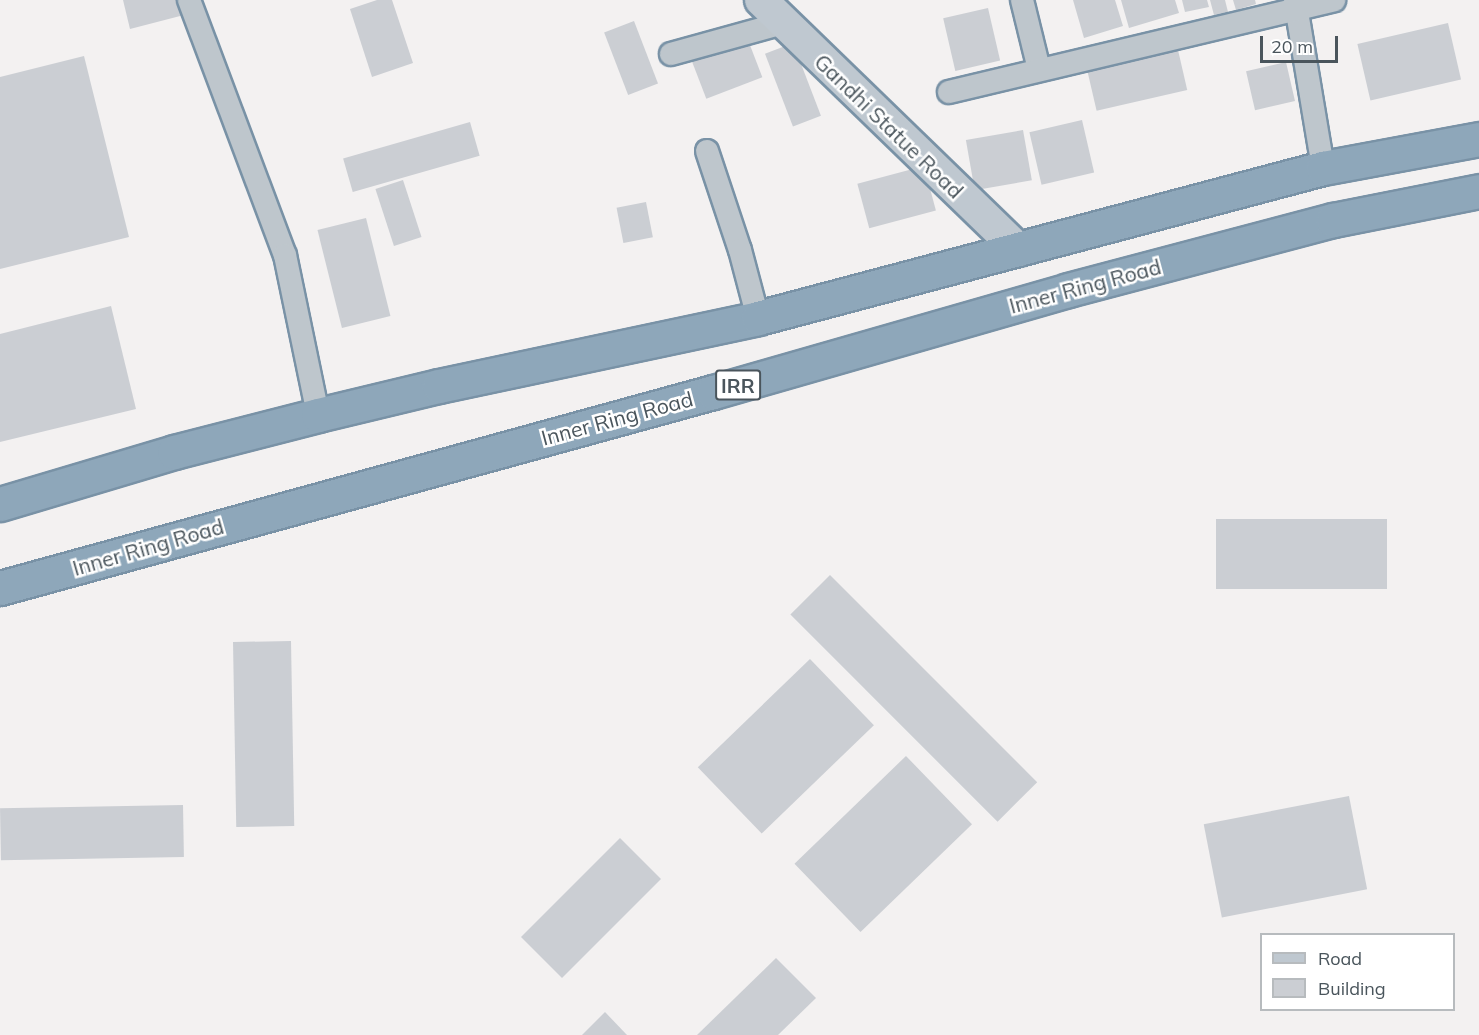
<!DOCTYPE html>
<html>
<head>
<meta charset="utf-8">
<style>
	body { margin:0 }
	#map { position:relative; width:1479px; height:1035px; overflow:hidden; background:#f3f1f1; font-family:Mulish,sans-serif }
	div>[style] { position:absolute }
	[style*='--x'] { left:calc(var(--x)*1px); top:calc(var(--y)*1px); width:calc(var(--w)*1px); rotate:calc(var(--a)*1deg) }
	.building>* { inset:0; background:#cbced3; transform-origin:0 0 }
	.roads { filter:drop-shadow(2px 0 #7992a6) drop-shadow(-2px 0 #7992a6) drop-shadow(0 2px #7992a6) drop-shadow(0 -2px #7992a6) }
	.street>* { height:22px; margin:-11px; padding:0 11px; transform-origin:11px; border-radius:11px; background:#bec6cc }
	.secondary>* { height:32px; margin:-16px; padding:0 16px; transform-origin:16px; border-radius:16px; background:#bfc8d0 }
	.highway>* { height:33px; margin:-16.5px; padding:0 16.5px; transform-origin:16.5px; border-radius:16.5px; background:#8ea7ba }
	span { translate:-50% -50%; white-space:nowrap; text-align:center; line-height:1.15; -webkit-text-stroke:5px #fff; paint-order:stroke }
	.shield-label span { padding:2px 4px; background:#fff; border:2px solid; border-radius:4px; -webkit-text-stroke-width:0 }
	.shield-label { font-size:20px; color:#4a555c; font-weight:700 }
	.street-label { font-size:21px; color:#4a555c }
	.legend { position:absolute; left:1260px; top:933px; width:195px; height:78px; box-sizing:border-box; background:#fff; border:2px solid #b7bbbe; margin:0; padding:8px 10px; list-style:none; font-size:18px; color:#4a555c }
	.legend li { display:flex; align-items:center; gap:12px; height:30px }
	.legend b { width:30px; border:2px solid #b7bbbe }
	.scale { position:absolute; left:1260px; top:36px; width:78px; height:27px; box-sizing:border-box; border:3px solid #4a555c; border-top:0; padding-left:8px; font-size:18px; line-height:21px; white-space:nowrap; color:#4a555c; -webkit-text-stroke:4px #fff; paint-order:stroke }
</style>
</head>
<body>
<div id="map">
	<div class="building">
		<i style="clip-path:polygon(123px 0,180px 0,184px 15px,130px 29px)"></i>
		<i style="clip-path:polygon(377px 0,392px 0,413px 63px,372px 77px,350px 9px)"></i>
		<i style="clip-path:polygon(1073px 0,1115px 0,1123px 26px,1084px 38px)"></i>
		<i style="clip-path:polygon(1121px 0,1175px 0,1179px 13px,1129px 28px)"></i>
		<i style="clip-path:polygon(1182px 0,1207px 0,1209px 7px,1185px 12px)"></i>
		<i style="clip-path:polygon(1210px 0,1225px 0,1228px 12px,1214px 15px)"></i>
		<i style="clip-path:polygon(1233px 0,1255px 0,1256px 4px,1236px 10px)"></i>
		<i style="left:988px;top:8px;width:54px;height:46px;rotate:77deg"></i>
		<i style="left:634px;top:21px;width:67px;height:32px;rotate:69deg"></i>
		<i style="left:1448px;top:23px;width:58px;height:93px;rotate:77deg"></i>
		<i style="left:748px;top:40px;width:40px;height:60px;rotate:69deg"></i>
		<i style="left:793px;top:43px;width:78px;height:30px;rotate:69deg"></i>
		<i style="left:1178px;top:50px;width:41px;height:93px;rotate:77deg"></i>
		<i style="clip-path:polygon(84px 56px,129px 237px,0 269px,0 77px)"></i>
		<i style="left:1286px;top:62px;width:40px;height:41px;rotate:77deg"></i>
		<i style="left:1082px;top:120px;width:54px;height:54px;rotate:77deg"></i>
		<i style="left:470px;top:122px;width:35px;height:132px;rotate:74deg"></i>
		<i style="left:1023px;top:130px;width:51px;height:58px;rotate:80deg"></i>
		<i style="left:924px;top:166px;width:46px;height:69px;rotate:75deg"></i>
		<i style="left:403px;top:180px;width:60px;height:29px;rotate:72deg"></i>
		<i style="left:646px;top:202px;width:36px;height:30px;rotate:79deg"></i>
		<i style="left:366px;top:218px;width:101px;height:50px;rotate:76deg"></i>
		<i style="clip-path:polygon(111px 306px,136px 409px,0 442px,0 334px)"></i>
		<i style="left:1387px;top:519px;width:70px;height:171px;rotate:90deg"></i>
		<i style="left:830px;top:575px;width:293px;height:56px;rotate:45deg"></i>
		<i style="left:291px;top:641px;width:185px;height:58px;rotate:89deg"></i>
		<i style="left:810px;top:659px;width:92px;height:156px;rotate:46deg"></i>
		<i style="left:906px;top:756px;width:95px;height:155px;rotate:46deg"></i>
		<i style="left:1349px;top:796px;width:95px;height:148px;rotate:79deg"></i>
		<i style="left:183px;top:805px;width:52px;height:183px;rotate:89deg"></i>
		<i style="left:620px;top:838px;width:58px;height:140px;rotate:45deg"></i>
		<i style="clip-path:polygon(776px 958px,816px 998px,778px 1035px,697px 1035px)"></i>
		<i style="clip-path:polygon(605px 1012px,627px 1035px,582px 1035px)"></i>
	</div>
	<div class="roads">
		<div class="street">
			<i style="--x:189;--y:0;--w:272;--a:69.4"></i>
			<i style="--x:285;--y:255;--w:163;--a:78.3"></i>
			<i style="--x:1022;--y:0;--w:71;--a:76.2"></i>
			<i style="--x:1295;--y:0;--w:170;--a:80.5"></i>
			<i style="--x:671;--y:54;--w:116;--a:-15.5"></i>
			<i style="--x:949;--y:92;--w:396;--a:-13.4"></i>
			<i style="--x:707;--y:151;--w:104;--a:71.6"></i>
			<i style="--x:740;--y:250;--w:70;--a:75.2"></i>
		</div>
		<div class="secondary">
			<i style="--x:761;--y:0;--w:359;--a:44.1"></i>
		</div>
		<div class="highway">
			<i style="--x:0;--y:504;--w:182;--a:-16.6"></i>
			<i style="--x:174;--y:452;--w:149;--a:-14.4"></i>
			<i style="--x:318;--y:415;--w:124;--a:-13.5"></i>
			<i style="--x:439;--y:386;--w:326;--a:-12"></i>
			<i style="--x:758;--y:318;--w:585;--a:-14.87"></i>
			<i style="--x:1323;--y:168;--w:159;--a:-10.5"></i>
			<i style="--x:0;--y:588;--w:739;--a:-15.37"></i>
			<i style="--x:713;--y:392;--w:369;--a:-16"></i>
			<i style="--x:1068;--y:290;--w:274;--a:-14.8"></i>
			<i style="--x:1333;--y:220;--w:149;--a:-11.2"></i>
		</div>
	</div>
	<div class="shield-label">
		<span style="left:738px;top:385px">IRR</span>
	</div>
	<div class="street-label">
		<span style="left:889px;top:126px;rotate:44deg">Gandhi Statue Road</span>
		<span style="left:1085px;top:286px;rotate:-15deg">Inner Ring Road</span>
		<span style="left:617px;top:418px;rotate:-15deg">Inner Ring Road</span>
		<span style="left:148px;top:547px;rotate:-16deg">Inner Ring Road</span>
	</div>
	<ul class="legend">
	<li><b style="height:8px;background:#bfc8d0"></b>Road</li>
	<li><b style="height:16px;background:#cbced3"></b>Building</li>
	</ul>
	<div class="scale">20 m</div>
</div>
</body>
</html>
